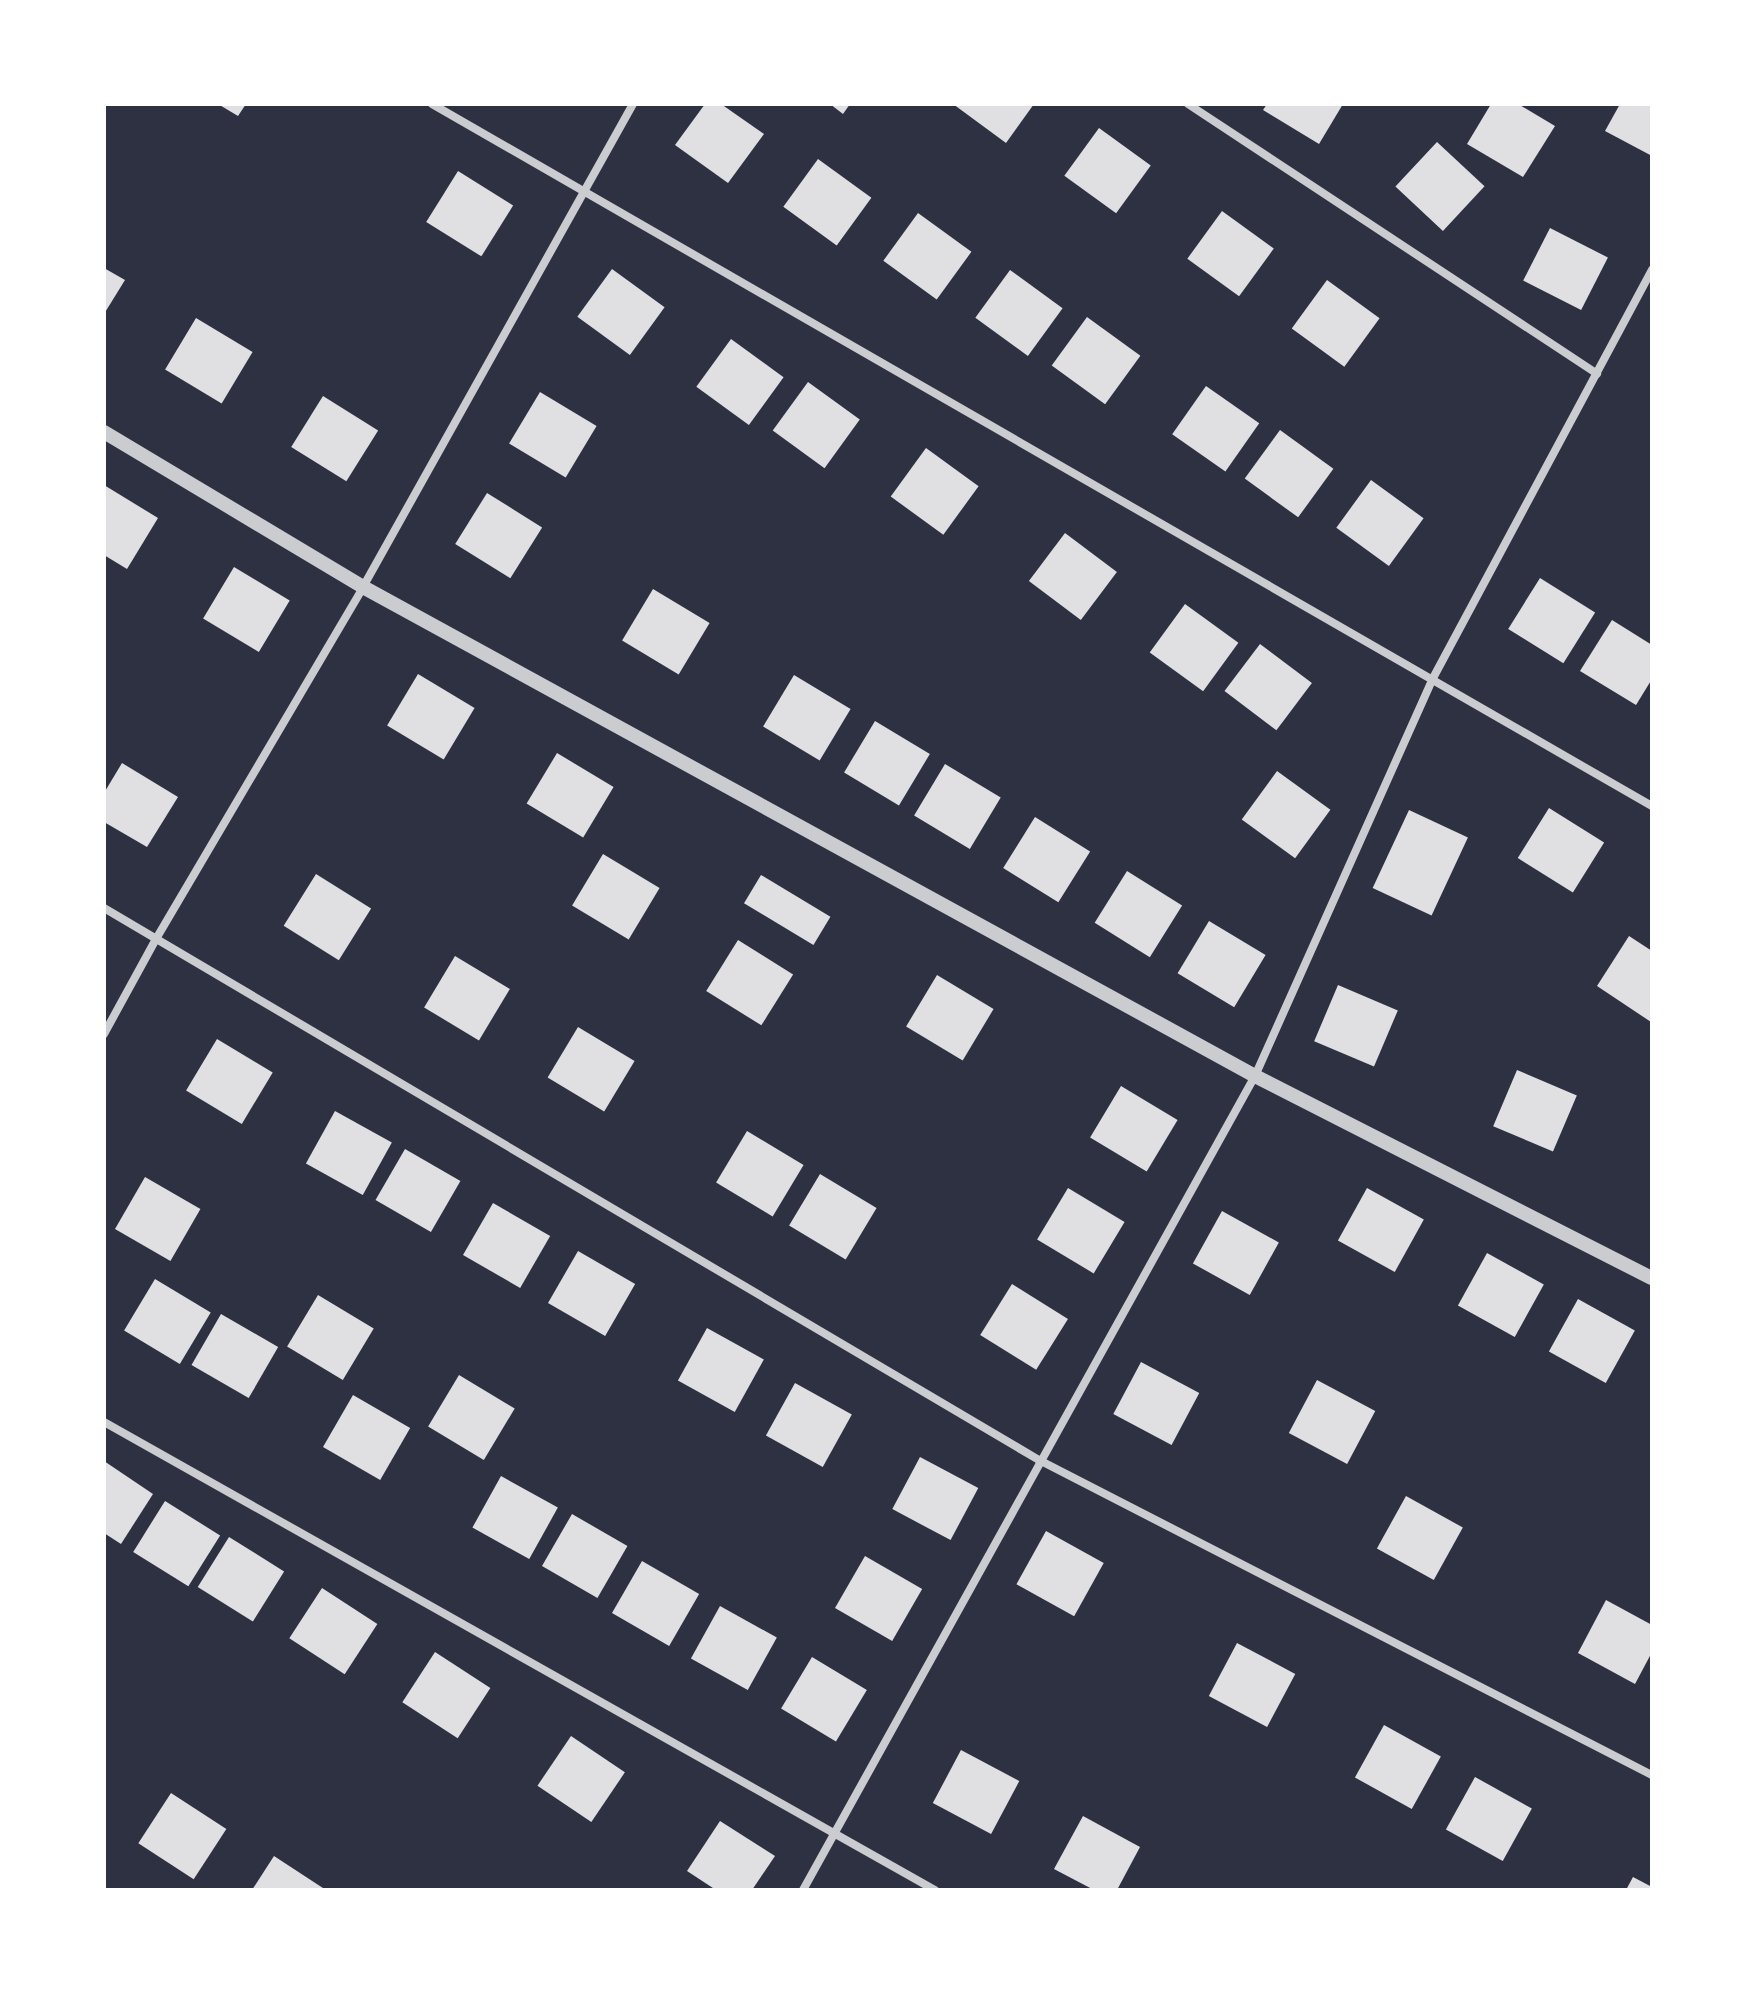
<!DOCTYPE html>
<html>
<head>
<meta charset="utf-8">
<style>
	body { margin:0 }
	#map { position:relative; width:1756px; height:1994px; overflow:hidden; background:#2d3142; font-family:Montserrat,sans-serif }
	div>[style] { position:absolute }
	[style*='--x'] { left:calc(var(--x)*1px); top:calc(var(--y)*1px); width:calc(var(--w)*1px); rotate:calc(var(--a)*1deg) }
	.building>* { inset:0; background:#e0e0e3; transform-origin:0 0 }
	.minor>* { height:8px; margin:-4px; padding:0 4px; transform-origin:4px; border-radius:4px; background:#caccd0 }
	.tertiary>* { height:14px; margin:-7px; padding:0 7px; transform-origin:7px; border-radius:7px; background:#caccd0 }
	span { translate:-50% -50%; white-space:nowrap; text-align:center; line-height:1.15; -webkit-text-stroke:8px #fff; paint-order:stroke }
	.frame { position:absolute; inset:0; border:106px solid #fff; pointer-events:none }
</style>
</head>
<body>
<div id="map">
	<div class="building">
		<i style="clip-path:polygon(218px 104px,246px 104px,238px 116px)"></i>
		<i style="clip-path:polygon(705px 104px,721px 104px,764px 134px,728px 183px,675px 145px)"></i>
		<i style="clip-path:polygon(830px 104px,850px 104px,843px 114px)"></i>
		<i style="clip-path:polygon(953px 104px,1034px 104px,1006px 143px)"></i>
		<i style="clip-path:polygon(1267px 104px,1343px 104px,1319px 144px,1263px 110px)"></i>
		<i style="clip-path:polygon(1491px 104px,1518px 104px,1555px 126px,1523px 177px,1467px 144px)"></i>
		<i style="clip-path:polygon(1620px 104px,1652px 104px,1652px 156px,1605px 131px)"></i>
		<i style="left:1099px;top:128px;width:64px;height:59px;rotate:36deg"></i>
		<i style="left:1437px;top:142px;width:65px;height:61px;rotate:43deg"></i>
		<i style="left:818px;top:159px;width:66px;height:59px;rotate:36deg"></i>
		<i style="left:458px;top:171px;width:65px;height:60px;rotate:32deg"></i>
		<i style="left:1222px;top:211px;width:64px;height:59px;rotate:36deg"></i>
		<i style="left:918px;top:213px;width:66px;height:59px;rotate:36deg"></i>
		<i style="left:1550px;top:228px;width:65px;height:59px;rotate:27deg"></i>
		<i style="clip-path:polygon(104px 268px,125px 280px,104px 314px)"></i>
		<i style="left:612px;top:269px;width:65px;height:59px;rotate:36deg"></i>
		<i style="left:1010px;top:270px;width:65px;height:59px;rotate:36deg"></i>
		<i style="left:1327px;top:280px;width:65px;height:60px;rotate:36deg"></i>
		<i style="left:1087px;top:317px;width:66px;height:60px;rotate:36deg"></i>
		<i style="left:196px;top:318px;width:66px;height:60px;rotate:31deg"></i>
		<i style="left:731px;top:339px;width:65px;height:59px;rotate:36deg"></i>
		<i style="left:808px;top:382px;width:64px;height:60px;rotate:36deg"></i>
		<i style="left:1206px;top:386px;width:65px;height:59px;rotate:35deg"></i>
		<i style="left:540px;top:392px;width:66px;height:60px;rotate:31deg"></i>
		<i style="left:323px;top:396px;width:65px;height:60px;rotate:32deg"></i>
		<i style="left:1280px;top:430px;width:66px;height:60px;rotate:36deg"></i>
		<i style="left:926px;top:448px;width:65px;height:60px;rotate:36deg"></i>
		<i style="left:1371px;top:480px;width:65px;height:59px;rotate:36deg"></i>
		<i style="clip-path:polygon(104px 485px,158px 518px,127px 569px,104px 555px)"></i>
		<i style="left:487px;top:493px;width:65px;height:60px;rotate:32deg"></i>
		<i style="left:1065px;top:533px;width:65px;height:60px;rotate:37deg"></i>
		<i style="left:234px;top:567px;width:65px;height:60px;rotate:31deg"></i>
		<i style="left:1540px;top:578px;width:65px;height:60px;rotate:32deg"></i>
		<i style="left:653px;top:589px;width:66px;height:60px;rotate:31deg"></i>
		<i style="left:1185px;top:604px;width:66px;height:60px;rotate:36deg"></i>
		<i style="clip-path:polygon(1612px 620px,1652px 645px,1652px 679px,1636px 705px,1580px 671px)"></i>
		<i style="left:1260px;top:644px;width:65px;height:59px;rotate:37deg"></i>
		<i style="left:418px;top:674px;width:66px;height:60px;rotate:31deg"></i>
		<i style="left:794px;top:675px;width:66px;height:60px;rotate:31deg"></i>
		<i style="left:875px;top:721px;width:64px;height:60px;rotate:31deg"></i>
		<i style="left:557px;top:753px;width:66px;height:59px;rotate:31deg"></i>
		<i style="clip-path:polygon(122px 763px,178px 797px,147px 847px,104px 822px,104px 793px)"></i>
		<i style="left:945px;top:764px;width:65px;height:60px;rotate:31deg"></i>
		<i style="left:1277px;top:771px;width:66px;height:60px;rotate:36deg"></i>
		<i style="left:1549px;top:808px;width:65px;height:59px;rotate:32deg"></i>
		<i style="left:1409px;top:810px;width:65px;height:86px;rotate:25deg"></i>
		<i style="left:1035px;top:817px;width:65px;height:60px;rotate:32deg"></i>
		<i style="left:603px;top:854px;width:66px;height:60px;rotate:31deg"></i>
		<i style="left:1127px;top:871px;width:65px;height:61px;rotate:32deg"></i>
		<i style="left:316px;top:874px;width:65px;height:61px;rotate:32deg"></i>
		<i style="left:761px;top:875px;width:81px;height:33px;rotate:31deg"></i>
		<i style="left:1209px;top:921px;width:66px;height:61px;rotate:31deg"></i>
		<i style="clip-path:polygon(1629px 936px,1652px 951px,1651px 1022px,1597px 986px)"></i>
		<i style="left:738px;top:940px;width:65px;height:60px;rotate:32deg"></i>
		<i style="left:455px;top:956px;width:64px;height:60px;rotate:31deg"></i>
		<i style="left:937px;top:975px;width:66px;height:60px;rotate:31deg"></i>
		<i style="left:1338px;top:985px;width:65px;height:61px;rotate:23deg"></i>
		<i style="left:578px;top:1027px;width:66px;height:59px;rotate:31deg"></i>
		<i style="left:217px;top:1039px;width:65px;height:60px;rotate:31deg"></i>
		<i style="left:1517px;top:1070px;width:65px;height:61px;rotate:23deg"></i>
		<i style="left:1121px;top:1086px;width:66px;height:60px;rotate:31deg"></i>
		<i style="left:335px;top:1111px;width:65px;height:60px;rotate:29deg"></i>
		<i style="left:747px;top:1131px;width:66px;height:60px;rotate:31deg"></i>
		<i style="left:405px;top:1149px;width:64px;height:59px;rotate:30deg"></i>
		<i style="left:820px;top:1174px;width:66px;height:60px;rotate:31deg"></i>
		<i style="left:145px;top:1177px;width:64px;height:60px;rotate:30deg"></i>
		<i style="left:1068px;top:1188px;width:66px;height:60px;rotate:31deg"></i>
		<i style="left:1367px;top:1188px;width:65px;height:60px;rotate:29deg"></i>
		<i style="left:493px;top:1203px;width:66px;height:60px;rotate:30deg"></i>
		<i style="left:1222px;top:1211px;width:65px;height:60px;rotate:29deg"></i>
		<i style="left:578px;top:1251px;width:66px;height:60px;rotate:30deg"></i>
		<i style="left:1487px;top:1253px;width:65px;height:60px;rotate:29deg"></i>
		<i style="left:155px;top:1279px;width:65px;height:60px;rotate:31deg"></i>
		<i style="left:1012px;top:1284px;width:66px;height:60px;rotate:32deg"></i>
		<i style="left:318px;top:1295px;width:65px;height:60px;rotate:31deg"></i>
		<i style="left:1578px;top:1299px;width:65px;height:60px;rotate:29deg"></i>
		<i style="left:221px;top:1314px;width:66px;height:59px;rotate:30deg"></i>
		<i style="left:707px;top:1328px;width:65px;height:60px;rotate:29deg"></i>
		<i style="left:1141px;top:1362px;width:66px;height:59px;rotate:28deg"></i>
		<i style="left:459px;top:1375px;width:65px;height:60px;rotate:31deg"></i>
		<i style="left:1317px;top:1380px;width:66px;height:60px;rotate:28deg"></i>
		<i style="left:795px;top:1383px;width:65px;height:60px;rotate:29deg"></i>
		<i style="left:353px;top:1395px;width:66px;height:60px;rotate:30deg"></i>
		<i style="left:920px;top:1457px;width:66px;height:59px;rotate:28deg"></i>
		<i style="clip-path:polygon(104px 1461px,153px 1494px,121px 1544px,104px 1533px)"></i>
		<i style="left:501px;top:1476px;width:65px;height:59px;rotate:29deg"></i>
		<i style="left:1406px;top:1496px;width:65px;height:60px;rotate:29deg"></i>
		<i style="left:165px;top:1501px;width:65px;height:60px;rotate:32deg"></i>
		<i style="left:572px;top:1514px;width:64px;height:60px;rotate:30deg"></i>
		<i style="left:1046px;top:1531px;width:66px;height:61px;rotate:29deg"></i>
		<i style="left:229px;top:1537px;width:65px;height:59px;rotate:32deg"></i>
		<i style="left:865px;top:1556px;width:66px;height:60px;rotate:30deg"></i>
		<i style="left:642px;top:1561px;width:66px;height:60px;rotate:30deg"></i>
		<i style="left:322px;top:1588px;width:66px;height:60px;rotate:33deg"></i>
		<i style="clip-path:polygon(1606px 1600px,1652px 1625px,1652px 1652px,1635px 1684px,1578px 1653px)"></i>
		<i style="left:720px;top:1606px;width:65px;height:60px;rotate:29deg"></i>
		<i style="left:1237px;top:1643px;width:66px;height:60px;rotate:28deg"></i>
		<i style="left:435px;top:1652px;width:66px;height:60px;rotate:33deg"></i>
		<i style="left:812px;top:1657px;width:64px;height:60px;rotate:31deg"></i>
		<i style="left:1384px;top:1725px;width:65px;height:60px;rotate:29deg"></i>
		<i style="left:571px;top:1736px;width:65px;height:60px;rotate:34deg"></i>
		<i style="left:961px;top:1750px;width:66px;height:60px;rotate:28deg"></i>
		<i style="left:1475px;top:1777px;width:65px;height:60px;rotate:29deg"></i>
		<i style="left:171px;top:1793px;width:66px;height:60px;rotate:33deg"></i>
		<i style="clip-path:polygon(1083px 1816px,1140px 1847px,1117px 1890px,1094px 1890px,1054px 1869px)"></i>
		<i style="clip-path:polygon(720px 1821px,775px 1856px,752px 1890px,716px 1890px,687px 1871px)"></i>
		<i style="clip-path:polygon(274px 1856px,326px 1890px,252px 1890px)"></i>
		<i style="clip-path:polygon(1633px 1877px,1652px 1887px,1652px 1890px,1626px 1890px)"></i>
	</div>
	<div class="minor">
		<i style="--x:432;--y:104;--w:1408;--a:29.92"></i>
		<i style="--x:1188;--y:104;--w:490;--a:33.4"></i>
		<i style="--x:104;--y:908;--w:1086;--a:30.56"></i>
		<i style="--x:1039;--y:1460;--w:689;--a:27.2"></i>
		<i style="--x:104;--y:1034;--w:108;--a:-61.3"></i>
		<i style="--x:156;--y:939;--w:408;--a:-59.5"></i>
		<i style="--x:363;--y:587;--w:553;--a:-60.79"></i>
		<i style="--x:104;--y:1422;--w:954;--a:29.39"></i>
		<i style="--x:803;--y:1890;--w:931;--a:-60.96"></i>
		<i style="--x:1255;--y:1076;--w:434;--a:-65.9"></i>
		<i style="--x:1432;--y:680;--w:466;--a:-61.8"></i>
	</div>
	<div class="tertiary">
		<i style="--x:104;--y:432;--w:302;--a:30.9"></i>
		<i style="--x:363;--y:587;--w:1017;--a:28.73"></i>
		<i style="--x:1255;--y:1076;--w:445;--a:27"></i>
	</div>
	<div class="frame"></div>
</div>
</body>
</html>
